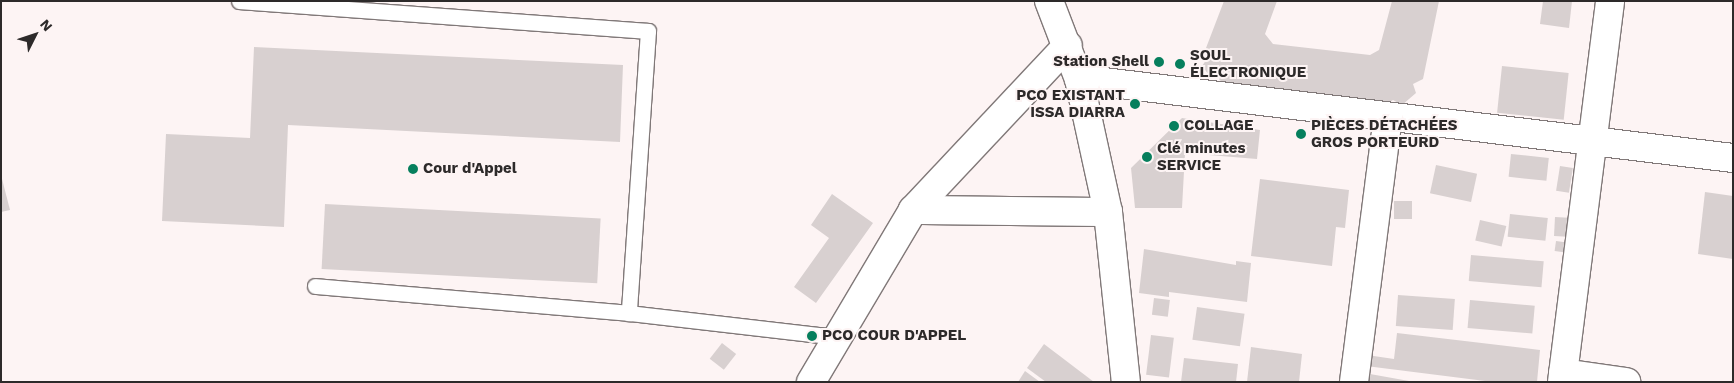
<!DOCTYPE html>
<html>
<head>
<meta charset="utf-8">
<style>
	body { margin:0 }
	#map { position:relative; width:1734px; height:383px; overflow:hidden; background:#fdf4f4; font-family:"Work Sans",sans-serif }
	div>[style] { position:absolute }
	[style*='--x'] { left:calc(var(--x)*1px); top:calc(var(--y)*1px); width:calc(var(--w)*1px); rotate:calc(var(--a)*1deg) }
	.building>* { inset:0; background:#d8d0d0; transform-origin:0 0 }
	.roads { filter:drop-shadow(1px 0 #807878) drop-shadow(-1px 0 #807878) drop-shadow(0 1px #807878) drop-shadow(0 -1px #807878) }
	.lane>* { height:15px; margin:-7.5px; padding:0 7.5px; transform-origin:7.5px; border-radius:7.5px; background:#fff }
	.street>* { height:28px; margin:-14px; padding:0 14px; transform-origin:14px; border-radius:14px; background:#fff }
	.dots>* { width:14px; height:14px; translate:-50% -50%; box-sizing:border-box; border:2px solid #fdf4f4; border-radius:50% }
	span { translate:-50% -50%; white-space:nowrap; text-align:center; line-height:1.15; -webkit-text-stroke:4px #fdf4f4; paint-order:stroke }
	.poi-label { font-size:15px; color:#2d2a2a; font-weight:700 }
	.left { translate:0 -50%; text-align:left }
	.right { translate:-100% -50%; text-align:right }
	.frame { position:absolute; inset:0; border:2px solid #2d2a2a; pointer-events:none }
	.north { position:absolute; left:10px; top:10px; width:50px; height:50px; -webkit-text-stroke:4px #fdf4f4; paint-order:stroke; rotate:49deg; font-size:14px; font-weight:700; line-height:20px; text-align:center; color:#2d2a2a }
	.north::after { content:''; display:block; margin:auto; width:18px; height:22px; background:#2d2a2a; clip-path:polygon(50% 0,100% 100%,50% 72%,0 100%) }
</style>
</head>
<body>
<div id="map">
	<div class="building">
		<i style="clip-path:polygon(1224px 1px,1277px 1px,1265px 34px,1273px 44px,1370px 55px,1379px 50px,1392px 1px,1439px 1px,1423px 79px,1413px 84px,1416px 93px,1402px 105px,1393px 100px,1383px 107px,1226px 87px,1219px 79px,1212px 79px,1202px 66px,1209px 56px,1206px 48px)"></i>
		<i style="clip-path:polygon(1543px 1px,1572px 1px,1569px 28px,1540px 24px)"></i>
		<i style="clip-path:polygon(254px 47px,623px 65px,620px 142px,288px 125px,284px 227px,162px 221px,166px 134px,250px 138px)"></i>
		<i style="left:1502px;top:66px;width:67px;height:47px;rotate:6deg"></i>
		<i style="clip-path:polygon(1182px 118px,1260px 130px,1257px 159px,1185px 153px,1182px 208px,1135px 208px,1131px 168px)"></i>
		<i style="left:1511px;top:154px;width:38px;height:23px;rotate:6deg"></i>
		<i style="left:1436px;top:165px;width:42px;height:29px;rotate:12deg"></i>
		<i style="left:1560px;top:166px;width:13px;height:25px;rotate:9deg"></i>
		<i style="clip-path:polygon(1px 175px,10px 210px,1px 212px)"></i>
		<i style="clip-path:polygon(1260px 179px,1349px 190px,1345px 228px,1336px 227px,1332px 266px,1251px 256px)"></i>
		<i style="clip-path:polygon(1705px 192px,1733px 196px,1733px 259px,1698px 254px)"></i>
		<i style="clip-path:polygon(832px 194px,873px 223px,816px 303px,794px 287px,829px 238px,811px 225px)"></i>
		<i style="left:1394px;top:201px;width:18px;height:18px"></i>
		<i style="left:325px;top:204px;width:276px;height:65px;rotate:3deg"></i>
		<i style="left:1510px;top:214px;width:38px;height:23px;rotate:6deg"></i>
		<i style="left:1555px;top:217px;width:18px;height:19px;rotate:3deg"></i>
		<i style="left:1480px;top:220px;width:27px;height:21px;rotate:13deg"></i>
		<i style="left:1556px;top:241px;width:15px;height:10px;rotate:8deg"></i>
		<i style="clip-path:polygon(1144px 249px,1236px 265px,1236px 261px,1251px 263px,1247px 302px,1169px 292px,1169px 297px,1139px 293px)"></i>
		<i style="left:1471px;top:255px;width:73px;height:26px;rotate:5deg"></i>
		<i style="left:1398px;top:295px;width:57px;height:31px;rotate:4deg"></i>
		<i style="left:1154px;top:298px;width:16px;height:17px;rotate:7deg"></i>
		<i style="left:1470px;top:300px;width:65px;height:28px;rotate:5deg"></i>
		<i style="left:1197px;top:307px;width:48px;height:33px;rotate:8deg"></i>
		<i style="clip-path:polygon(1397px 333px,1540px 350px,1537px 382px,1493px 382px,1366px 366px,1367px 355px,1394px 359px)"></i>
		<i style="left:1151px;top:335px;width:23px;height:40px;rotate:7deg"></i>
		<i style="left:722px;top:343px;width:18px;height:20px;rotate:38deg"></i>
		<i style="clip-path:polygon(1044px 344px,1094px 382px,1046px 382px,1027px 368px)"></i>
		<i style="clip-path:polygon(1251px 347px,1302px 354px,1299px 382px,1247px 382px)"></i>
		<i style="clip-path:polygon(1184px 358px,1238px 364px,1236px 382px,1181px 382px)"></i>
		<i style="clip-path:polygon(1025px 371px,1040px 382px,1018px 382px)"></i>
		<i style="clip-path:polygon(1370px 374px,1409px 381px,1409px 382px,1369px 382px)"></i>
	</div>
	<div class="roads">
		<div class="lane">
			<i style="--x:239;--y:1;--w:410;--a:4.2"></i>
			<i style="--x:648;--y:31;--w:283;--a:93.9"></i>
			<i style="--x:315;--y:286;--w:315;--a:4.9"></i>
			<i style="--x:629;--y:313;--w:209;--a:6.6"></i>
		</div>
		<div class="street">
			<i style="--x:1049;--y:1;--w:84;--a:69"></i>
			<i style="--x:1079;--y:79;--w:136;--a:77.7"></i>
			<i style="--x:1108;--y:212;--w:171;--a:84"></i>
			<i style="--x:1079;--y:79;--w:659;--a:6.89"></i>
			<i style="--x:913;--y:210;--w:195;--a:0.6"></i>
			<i style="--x:1563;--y:373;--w:64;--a:8.1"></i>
			<i style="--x:811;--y:382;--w:200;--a:-59.3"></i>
			<i style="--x:913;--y:210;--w:226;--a:-46.8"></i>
			<i style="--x:1354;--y:382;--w:266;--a:-82.7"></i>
			<i style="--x:1562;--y:382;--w:384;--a:-82.8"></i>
		</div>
	</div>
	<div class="dots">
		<i style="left:1159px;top:62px;background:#067f5d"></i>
		<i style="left:1180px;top:64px;background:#067f5d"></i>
		<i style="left:1135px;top:104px;background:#067f5d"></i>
		<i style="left:1174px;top:126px;background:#067f5d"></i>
		<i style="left:1301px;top:134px;background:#067f5d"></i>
		<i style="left:1147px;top:157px;background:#067f5d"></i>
		<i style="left:413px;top:169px;background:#067f5d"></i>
		<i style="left:812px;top:336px;background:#067f5d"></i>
	</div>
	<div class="poi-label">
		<span class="left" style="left:1190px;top:64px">SOUL<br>ÉLECTRONIQUE</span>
		<span class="right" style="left:1149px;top:62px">Station Shell</span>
		<span class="right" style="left:1125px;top:104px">PCO EXISTANT<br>ISSA DIARRA</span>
		<span class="left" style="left:1311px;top:134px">PIÈCES DÉTACHÉES<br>GROS PORTEURD</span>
		<span class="left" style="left:1184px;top:126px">COLLAGE</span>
		<span class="left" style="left:1157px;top:157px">Clé minutes<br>SERVICE</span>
		<span class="left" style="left:423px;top:169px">Cour d'Appel</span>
		<span class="left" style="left:822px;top:336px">PCO COUR D'APPEL</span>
	</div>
	<div class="frame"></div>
	<div class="north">N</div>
</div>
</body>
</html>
